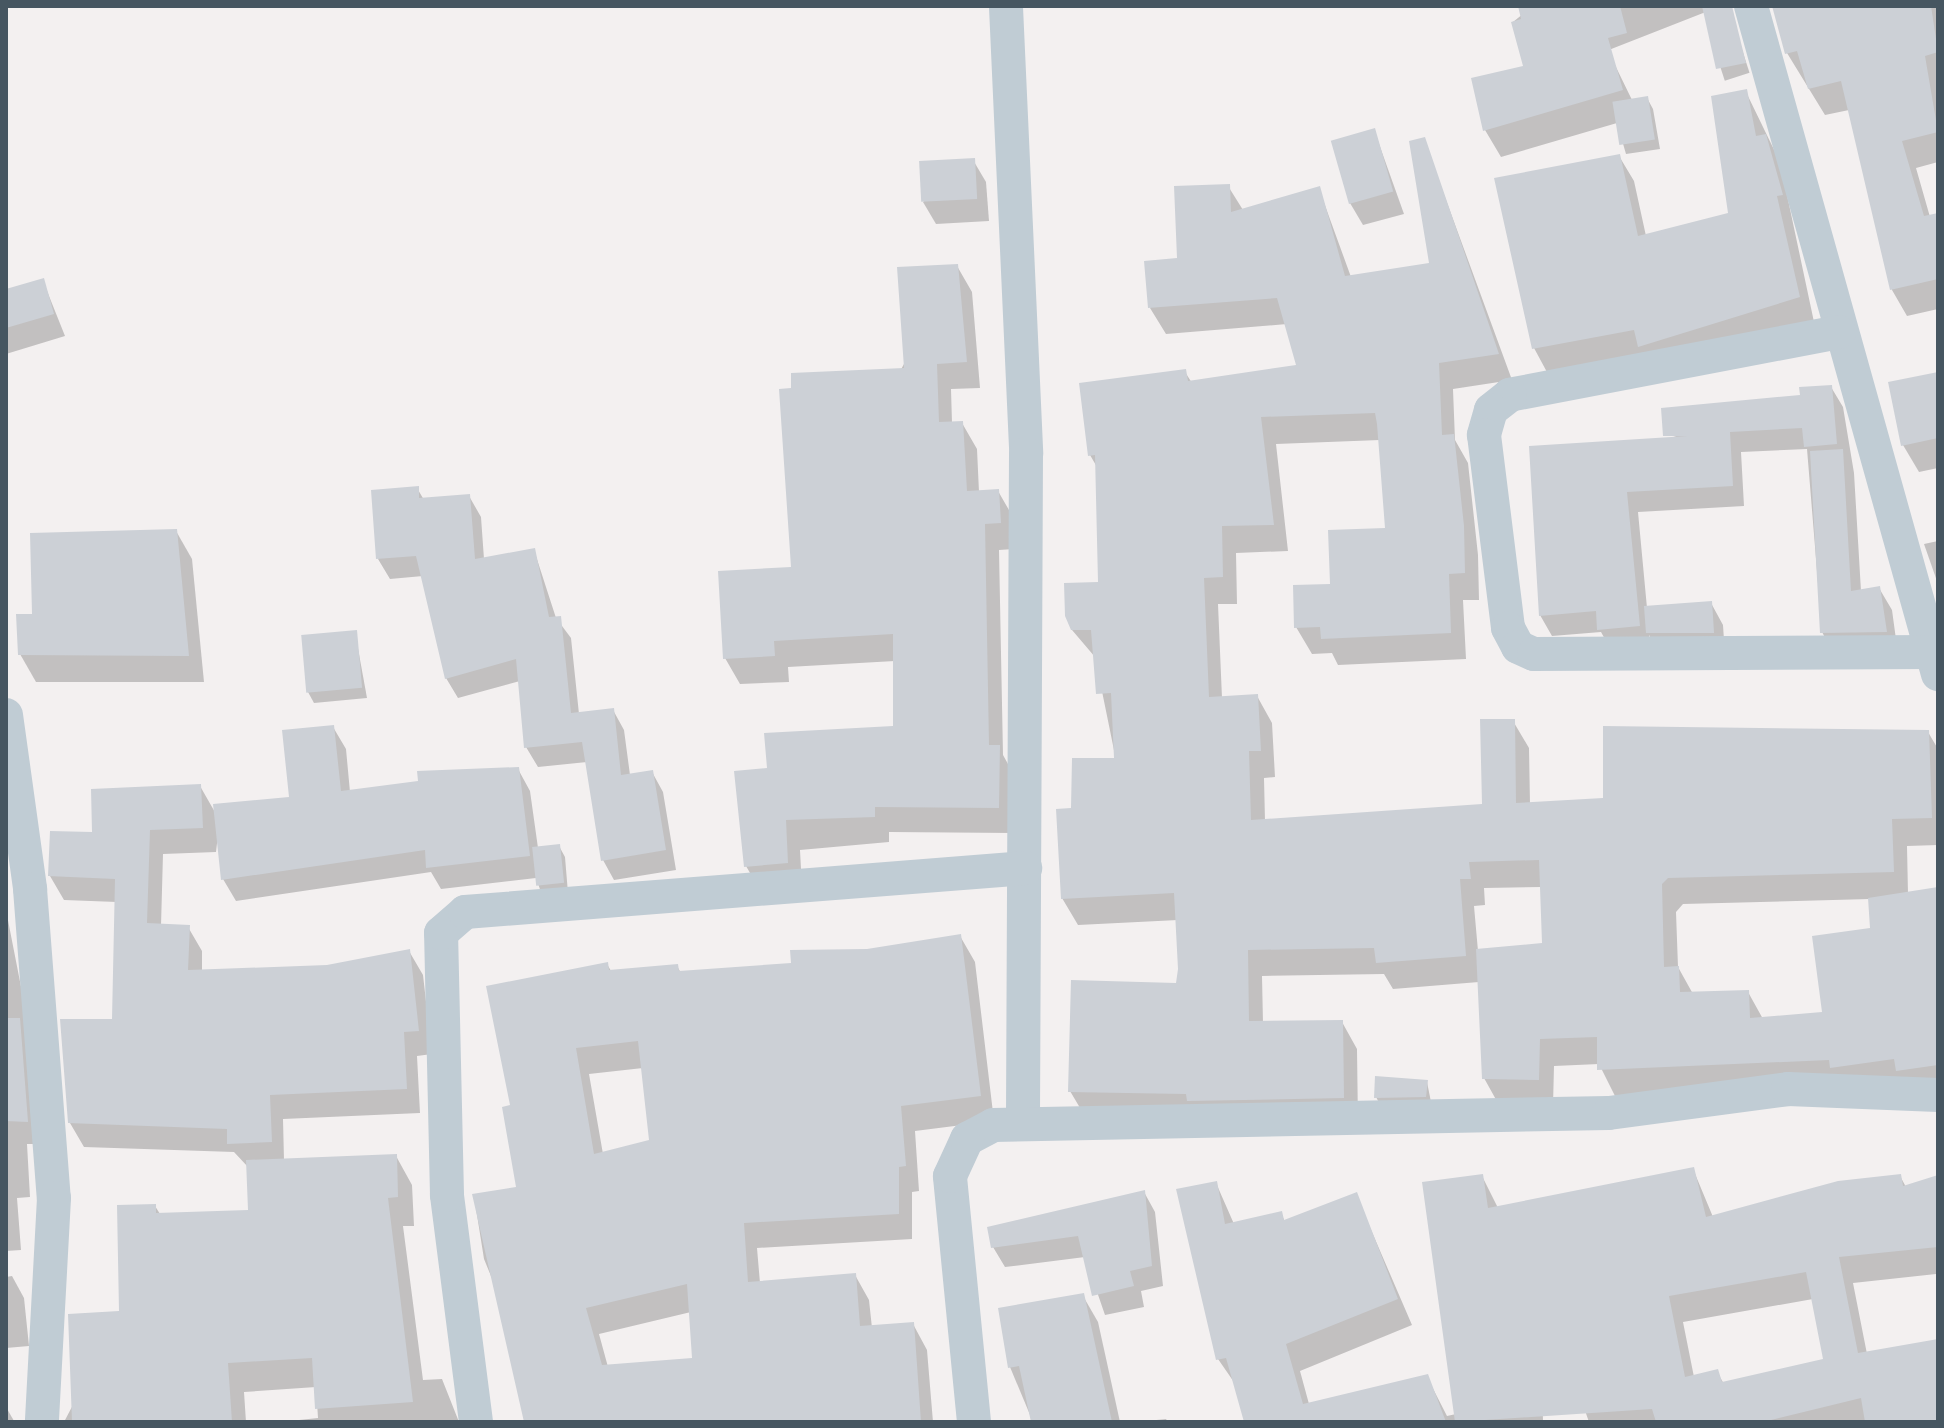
<!DOCTYPE html>
<html>
<head>
<meta charset="utf-8">
<style>
	body { margin:0 }
	#map { position:relative; width:1944px; height:1428px; overflow:hidden; background:#f3f0f0; font-family:Figtree,sans-serif }
	div>[style] { position:absolute }
	[style*='--x'] { left:calc(var(--x)*1px); top:calc(var(--y)*1px); width:calc(var(--w)*1px); rotate:calc(var(--a)*1deg) }
	.shadow>* { inset:0; background:#0003; transform-origin:0 0 }
	.building>* { inset:0; background:#ccd0d6; transform-origin:0 0 }
	.minor>* { height:34px; margin:-17px; padding:0 17px; transform-origin:17px; border-radius:17px; background:#c0ccd4 }
	span { translate:-50% -50%; white-space:nowrap; text-align:center; line-height:1.15; -webkit-text-stroke:6px #fff; paint-order:stroke }
	.frame { position:absolute; inset:0; border:8px solid #465661; pointer-events:none }
</style>
</head>
<body>
<div id="map">
	<div class="shadow">
		<i style="clip-path:polygon(1533px 6px,1721px 6px,1573px 64px,1613px 61px,1632px 100px,1647px 98px,1653px 109px,1660px 149px,1626px 154px,1617px 123px,1501px 157px,1485px 130px,1526px 68px,1513px 22px)"></i>
		<i style="clip-path:polygon(1817px 6px,1938px 6px,1938px 162px,1916px 168px,1930px 217px,1938px 215px,1938px 309px,1907px 316px,1892px 290px,1849px 110px,1825px 115px,1787px 53px)"></i>
		<i style="left:1735px;top:28px;width:47px;height:26px;rotate:72deg"></i>
		<i style="clip-path:polygon(1746px 92px,1780px 162px,1814px 322px,1548px 374px,1534px 348px,1619px 156px,1634px 181px,1646px 236px,1731px 214px)"></i>
		<i style="clip-path:polygon(1374px 130px,1404px 214px,1363px 225px,1350px 203px)"></i>
		<i style="clip-path:polygon(evenodd,1424px 140px,1512px 380px,1453px 389px,1455px 440px,1468px 463px,1478px 555px,1479px 600px,1463px 600px,1466px 659px,1338px 665px,1332px 653px,1312px 654px,1296px 627px,1387px 530px,1380px 440px,1276px 444px,1288px 551px,1236px 553px,1237px 604px,1218px 604px,1222px 698px,1257px 696px,1272px 723px,1275px 777px,1264px 778px,1265px 821px,1484px 805px,1513px 721px,1529px 748px,1530px 804px,1605px 800px,1928px 732px,1938px 749px,1938px 845px,1907px 846px,1908px 894px,1938px 889px,1938px 1093px,1615px 1096px,1599px 1064px,1554px 1066px,1553px 1106px,1499px 1105px,1484px 1078px,1479px 982px,1393px 989px,1384px 974px,1262px 976px,1263px 1023px,1342px 1022px,1357px 1049px,1358px 1124px,1086px 1118px,1070px 1091px,1178px 985px,1180px 969px,1178px 920px,1078px 925px,1062px 898px,1073px 810px,1116px 760px,1095px 657px,1072px 630px,1100px 584px,1097px 467px,1090px 455px,1185px 372px,1192px 383px,1299px 367px,1287px 324px,1166px 334px,1150px 308px,1228px 186px,1243px 210px,1319px 189px,1351px 277px,1431px 265px,1424px 140px,1542px 887px,1544px 945px,1478px 951px,1474px 906px,1485px 905px,1484px 888px,1542px 887px,1424px 140px,1870px 899px,1872px 930px,1825px 1014px,1763px 1019px,1748px 992px,1693px 994px,1678px 967px,1676px 912px,1683px 904px,1870px 899px)"></i>
		<i style="clip-path:polygon(973px 160px,986px 182px,989px 221px,936px 224px,923px 202px)"></i>
		<i style="clip-path:polygon(957px 266px,972px 292px,980px 388px,951px 389px,952px 423px,962px 423px,977px 449px,979px 492px,998px 491px,1013px 517px,1014px 549px,999px 550px,1003px 755px,1013px 773px,1013px 833px,889px 832px,889px 842px,800px 850px,802px 888px,761px 892px,746px 866px,769px 769px,894px 728px,895px 661px,788px 667px,789px 682px,740px 684px,725px 658px,793px 569px)"></i>
		<i style="clip-path:polygon(43px 281px,65px 336px,6px 354px,6px 291px)"></i>
		<i style="clip-path:polygon(1938px 374px,1938px 468px,1919px 472px,1903px 445px)"></i>
		<i style="clip-path:polygon(1831px 387px,1843px 407px,1854px 473px,1861px 591px,1879px 588px,1892px 610px,1898px 654px,1834px 654px,1822px 632px,1807px 449px,1741px 452px,1744px 506px,1638px 512px,1647px 608px,1711px 603px,1723px 625px,1725px 655px,1661px 655px,1649px 635px,1650px 647px,1611px 650px,1601px 632px,1552px 636px,1540px 615px,1531px 448px,1667px 439px)"></i>
		<i style="clip-path:polygon(417px 488px,424px 500px,469px 496px,481px 517px,484px 559px,534px 550px,556px 618px,571px 638px,579px 714px,613px 710px,624px 730px,630px 775px,652px 772px,663px 792px,676px 870px,614px 880px,603px 860px,587px 762px,538px 767px,526px 747px,520px 681px,458px 698px,446px 678px,423px 576px,390px 579px,378px 559px)"></i>
		<i style="clip-path:polygon(176px 531px,192px 559px,204px 682px,36px 682px,20px 654px,34px 615px)"></i>
		<i style="clip-path:polygon(1938px 541px,1938px 584px,1924px 544px)"></i>
		<i style="clip-path:polygon(355px 632px,367px 698px,314px 703px,308px 692px)"></i>
		<i style="clip-path:polygon(333px 727px,346px 749px,350px 792px,518px 769px,530px 791px,538px 848px,559px 846px,565px 857px,568px 893px,542px 895px,536px 878px,441px 889px,431px 872px,236px 901px,223px 879px,218px 835px,216px 852px,163px 854px,161px 926px,188px 927px,202px 951px,202px 971px,327px 967px,409px 951px,423px 975px,432px 1054px,417px 1056px,420px 1113px,283px 1119px,284px 1160px,396px 1156px,412px 1185px,414px 1226px,403px 1226px,423px 1380px,442px 1379px,459px 1422px,280px 1422px,318px 1418px,316px 1387px,244px 1392px,246px 1422px,64px 1422px,121px 1313px,155px 1206px,160px 1214px,250px 1212px,248px 1167px,234px 1152px,84px 1147px,70px 1123px,114px 1021px,117px 902px,64px 900px,50px 876px,94px 834px,200px 786px,216px 814px,291px 799px)"></i>
		<i style="clip-path:polygon(6px 910px,32px 1043px,40px 1144px,27px 1144px,30px 1197px,17px 1198px,21px 1250px,6px 1251px)"></i>
		<i style="clip-path:polygon(evenodd,960px 936px,975px 962px,994px 1121px,915px 1131px,919px 1191px,912px 1192px,912px 1239px,757px 1248px,760px 1283px,855px 1275px,869px 1300px,872px 1328px,913px 1324px,927px 1350px,933px 1422px,551px 1422px,484px 1259px,474px 1196px,519px 1188px,513px 1107px,607px 964px,611px 971px,677px 966px,681px 973px,793px 964px,960px 936px,643px 1068px,651px 1142px,603px 1154px,589px 1074px,643px 1068px,960px 936px,691px 1312px,694px 1359px,608px 1367px,599px 1334px,691px 1312px)"></i>
		<i style="clip-path:polygon(1427px 1082px,1432px 1107px,1382px 1108px,1376px 1097px)"></i>
		<i style="clip-path:polygon(evenodd,1693px 1169px,1713px 1217px,1900px 1176px,1906px 1187px,1938px 1177px,1938px 1283px,1936px 1274px,1853px 1283px,1867px 1354px,1938px 1341px,1938px 1422px,1589px 1422px,1540px 1282px,1543px 1422px,1246px 1422px,1236px 1385px,1218px 1359px,1216px 1183px,1234px 1224px,1281px 1213px,1285px 1222px,1356px 1195px,1412px 1325px,1300px 1371px,1309px 1404px,1427px 1377px,1447px 1416px,1456px 1414px,1482px 1176px,1498px 1208px,1693px 1169px,1813px 1299px,1825px 1360px,1724px 1384px,1717px 1372px,1694px 1377px,1683px 1322px,1813px 1299px)"></i>
		<i style="clip-path:polygon(1144px 1192px,1155px 1212px,1163px 1286px,1141px 1291px,1144px 1307px,1105px 1315px,1085px 1257px,1005px 1267px,993px 1247px)"></i>
		<i style="clip-path:polygon(12px 1276px,24px 1298px,29px 1346px,6px 1348px,6px 1277px)"></i>
		<i style="clip-path:polygon(1083px 1296px,1098px 1322px,1120px 1422px,1033px 1422px,1010px 1367px)"></i>
		<i style="clip-path:polygon(6px 1407px,14px 1421px,14px 1422px,6px 1422px)"></i>
		<i style="clip-path:polygon(1166px 1419px,1168px 1422px,1137px 1422px)"></i>
	</div>
	<div class="building">
		<i style="clip-path:polygon(1518px 6px,1620px 6px,1627px 33px,1608px 38px,1623px 90px,1483px 131px,1471px 78px,1523px 66px,1511px 22px,1521px 19px)"></i>
		<i style="clip-path:polygon(1702px 6px,1732px 6px,1746px 63px,1716px 69px)"></i>
		<i style="clip-path:polygon(1772px 6px,1931px 6px,1938px 52px,1925px 56px,1938px 132px,1902px 141px,1924px 216px,1938px 213px,1938px 279px,1890px 290px,1841px 81px,1808px 89px,1797px 51px,1785px 54px)"></i>
		<i style="clip-path:polygon(1747px 89px,1756px 136px,1766px 134px,1783px 195px,1777px 196px,1800px 297px,1638px 347px,1634px 330px,1532px 349px,1494px 178px,1620px 154px,1638px 236px,1728px 213px,1711px 96px)"></i>
		<i style="left:1648px;top:96px;width:44px;height:36px;rotate:81deg"></i>
		<i style="left:1375px;top:128px;width:66px;height:46px;rotate:74deg"></i>
		<i style="clip-path:polygon(1425px 137px,1499px 354px,1439px 363px,1442px 435px,1454px 434px,1464px 526px,1465px 573px,1449px 574px,1451px 633px,1321px 639px,1320px 627px,1294px 628px,1293px 585px,1330px 584px,1328px 530px,1385px 528px,1377px 424px,1375px 413px,1261px 417px,1274px 525px,1222px 526px,1223px 577px,1204px 578px,1209px 697px,1258px 694px,1261px 751px,1249px 751px,1251px 820px,1482px 804px,1480px 719px,1515px 719px,1516px 803px,1603px 798px,1603px 726px,1929px 730px,1932px 818px,1892px 819px,1894px 872px,1668px 878px,1662px 884px,1664px 967px,1679px 966px,1680px 992px,1749px 990px,1750px 1018px,1822px 1012px,1812px 936px,1870px 928px,1868px 898px,1938px 887px,1938px 1065px,1896px 1071px,1894px 1059px,1830px 1068px,1829px 1060px,1597px 1070px,1597px 1037px,1540px 1039px,1539px 1080px,1482px 1079px,1476px 949px,1542px 943px,1539px 860px,1469px 862px,1471px 879px,1460px 879px,1466px 956px,1376px 963px,1374px 948px,1248px 950px,1249px 1021px,1343px 1020px,1344px 1098px,1187px 1101px,1186px 1094px,1068px 1092px,1071px 980px,1176px 983px,1178px 969px,1174px 893px,1061px 899px,1056px 809px,1071px 808px,1072px 758px,1114px 758px,1111px 693px,1096px 694px,1091px 630px,1071px 630px,1065px 616px,1064px 583px,1098px 582px,1095px 455px,1088px 456px,1079px 383px,1186px 369px,1188px 381px,1296px 365px,1277px 298px,1148px 308px,1144px 261px,1177px 258px,1174px 186px,1230px 184px,1231px 212px,1320px 186px,1345px 276px,1429px 263px,1409px 141px)"></i>
		<i style="left:975px;top:158px;width:41px;height:56px;rotate:87deg"></i>
		<i style="clip-path:polygon(958px 264px,967px 362px,937px 364px,939px 422px,963px 421px,967px 491px,999px 489px,1001px 523px,985px 524px,989px 745px,1000px 745px,999px 808px,875px 807px,875px 817px,786px 820px,788px 863px,744px 867px,734px 771px,767px 768px,764px 733px,893px 726px,893px 634px,774px 641px,775px 656px,723px 659px,718px 571px,791px 567px,779px 389px,791px 388px,791px 373px,904px 368px,897px 267px)"></i>
		<i style="clip-path:polygon(44px 278px,54px 314px,6px 328px,6px 289px)"></i>
		<i style="clip-path:polygon(1938px 372px,1938px 438px,1901px 446px,1888px 382px)"></i>
		<i style="clip-path:polygon(1832px 385px,1837px 444px,1804px 447px,1802px 428px,1730px 432px,1733px 486px,1627px 492px,1640px 626px,1597px 630px,1596px 611px,1539px 616px,1529px 446px,1687px 436px,1663px 436px,1661px 408px,1800px 395px,1799px 387px)"></i>
		<i style="clip-path:polygon(1843px 449px,1851px 591px,1880px 586px,1887px 632px,1820px 633px,1810px 451px)"></i>
		<i style="clip-path:polygon(419px 486px,419px 498px,470px 494px,475px 559px,535px 548px,549px 617px,561px 616px,571px 713px,614px 708px,621px 775px,653px 770px,666px 850px,601px 861px,582px 742px,524px 748px,516px 659px,445px 679px,416px 556px,376px 559px,371px 490px)"></i>
		<i style="clip-path:polygon(177px 529px,189px 656px,18px 655px,16px 614px,32px 614px,30px 533px)"></i>
		<i style="clip-path:polygon(1712px 601px,1714px 633px,1646px 633px,1644px 606px)"></i>
		<i style="left:357px;top:630px;width:58px;height:56px;rotate:85deg"></i>
		<i style="clip-path:polygon(334px 725px,341px 791px,418px 781px,417px 771px,519px 767px,530px 856px,426px 868px,425px 850px,221px 880px,213px 804px,289px 797px,282px 730px)"></i>
		<i style="clip-path:polygon(201px 784px,203px 828px,150px 830px,147px 923px,190px 925px,188px 970px,327px 965px,410px 949px,419px 1031px,404px 1032px,407px 1089px,270px 1095px,272px 1142px,227px 1144px,227px 1129px,68px 1123px,60px 1019px,112px 1019px,115px 879px,48px 876px,50px 831px,92px 832px,91px 789px)"></i>
		<i style="left:560px;top:844px;width:39px;height:28px;rotate:84deg"></i>
		<i style="clip-path:polygon(evenodd,961px 934px,981px 1096px,901px 1106px,906px 1166px,899px 1167px,899px 1214px,744px 1223px,748px 1282px,856px 1273px,860px 1326px,914px 1322px,921px 1422px,524px 1422px,472px 1194px,516px 1187px,502px 1107px,510px 1105px,486px 986px,608px 962px,609px 970px,678px 964px,679px 971px,791px 963px,790px 950px,867px 949px,961px 934px,638px 1041px,649px 1140px,594px 1154px,576px 1048px,638px 1041px,961px 934px,687px 1284px,692px 1358px,602px 1365px,586px 1308px,687px 1284px)"></i>
		<i style="clip-path:polygon(6px 1018px,20px 1018px,28px 1122px,6px 1121px)"></i>
		<i style="clip-path:polygon(1375px 1076px,1428px 1080px,1426px 1097px,1374px 1098px)"></i>
		<i style="clip-path:polygon(397px 1154px,398px 1197px,388px 1198px,413px 1402px,315px 1409px,312px 1358px,228px 1363px,232px 1422px,72px 1422px,68px 1314px,119px 1311px,117px 1205px,156px 1204px,156px 1213px,248px 1210px,246px 1160px)"></i>
		<i style="clip-path:polygon(evenodd,1694px 1167px,1706px 1217px,1838px 1181px,1901px 1174px,1903px 1186px,1938px 1175px,1938px 1247px,1839px 1257px,1858px 1353px,1938px 1339px,1938px 1422px,1865px 1422px,1861px 1398px,1763px 1422px,1656px 1422px,1652px 1409px,1455px 1422px,1422px 1182px,1483px 1174px,1488px 1208px,1694px 1167px,1806px 1272px,1823px 1359px,1722px 1382px,1718px 1369px,1685px 1377px,1669px 1296px,1806px 1272px)"></i>
		<i style="clip-path:polygon(1217px 1181px,1225px 1224px,1282px 1211px,1284px 1220px,1357px 1192px,1398px 1299px,1286px 1344px,1303px 1404px,1428px 1374px,1446px 1422px,1244px 1422px,1226px 1358px,1216px 1360px,1176px 1189px)"></i>
		<i style="clip-path:polygon(1145px 1190px,1152px 1266px,1130px 1271px,1134px 1286px,1092px 1296px,1078px 1236px,991px 1248px,987px 1227px)"></i>
		<i style="clip-path:polygon(1084px 1293px,1112px 1422px,1031px 1422px,1019px 1366px,1008px 1368px,998px 1308px)"></i>
	</div>
	<div class="minor">
		<i style="--x:1751;--y:6;--w:694;--a:74.36"></i>
		<i style="--x:1006;--y:7;--w:447;--a:87.4"></i>
		<i style="--x:1026;--y:454;--w:669;--a:90.26"></i>
		<i style="--x:1839;--y:332;--w:335;--a:169.2"></i>
		<i style="--x:1510;--y:395;--w:24;--a:142"></i>
		<i style="--x:1491;--y:410;--w:26;--a:106"></i>
		<i style="--x:1484;--y:435;--w:194;--a:82.9"></i>
		<i style="--x:1508;--y:628;--w:21;--a:62"></i>
		<i style="--x:1518;--y:647;--w:17;--a:24"></i>
		<i style="--x:1534;--y:654;--w:399;--a:-0.3"></i>
		<i style="--x:6;--y:715;--w:176;--a:82.1"></i>
		<i style="--x:30;--y:889;--w:310;--a:85.6"></i>
		<i style="--x:54;--y:1198;--w:224;--a:93.1"></i>
		<i style="--x:476;--y:1422;--w:229;--a:-97.3"></i>
		<i style="--x:447;--y:1195;--w:262;--a:-91.3"></i>
		<i style="--x:441;--y:933;--w:32;--a:-41"></i>
		<i style="--x:465;--y:912;--w:562;--a:-4.49"></i>
		<i style="--x:974;--y:1422;--w:247;--a:-95.6"></i>
		<i style="--x:950;--y:1176;--w:41;--a:-65.3"></i>
		<i style="--x:967;--y:1139;--w:30;--a:-28"></i>
		<i style="--x:993;--y:1125;--w:616;--a:-1.12"></i>
		<i style="--x:1609;--y:1113;--w:181;--a:-7.6"></i>
		<i style="--x:1788;--y:1089;--w:150;--a:2.3"></i>
	</div>
	<div class="frame"></div>
</div>
</body>
</html>
